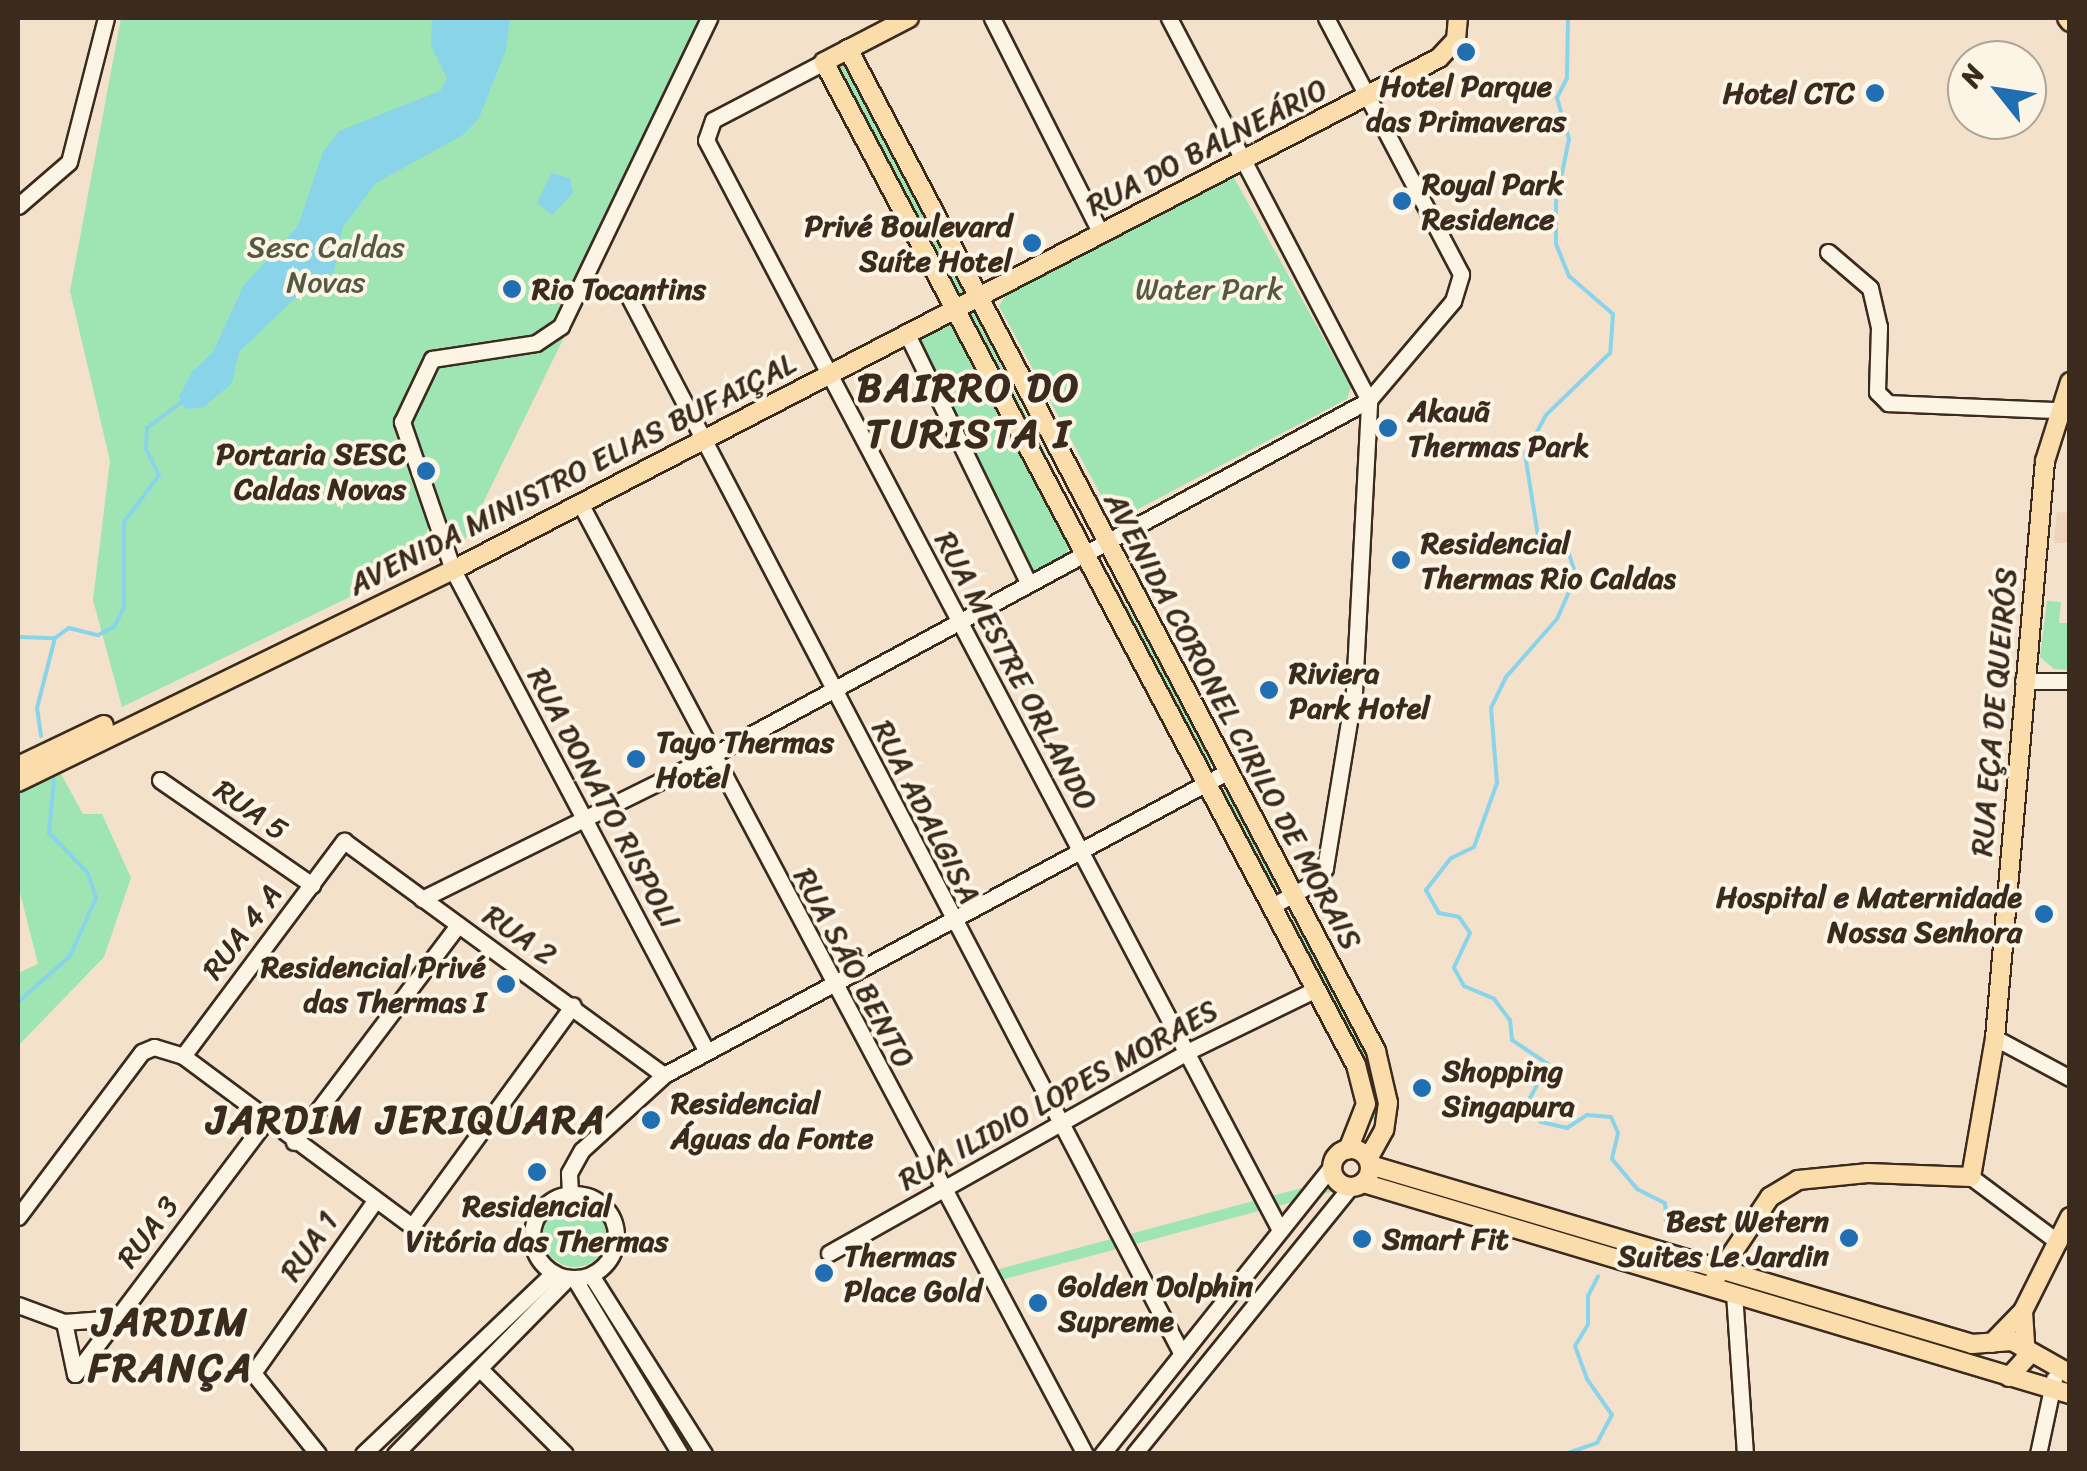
<!DOCTYPE html>
<html>
<head>
<meta charset="utf-8">
<style>
	body { margin:0 }
	#map { position:relative; width:2087px; height:1471px; overflow:hidden; background:#f4e1cc; font-family:Sriracha,sans-serif }
	div>[style] { position:absolute }
	[style*='--x'] { left:calc(var(--x)*1px); top:calc(var(--y)*1px); width:calc(var(--w)*1px); rotate:calc(var(--a)*1deg) }
	.built>* { inset:0; background:#eed3ba }
	.green>* { inset:0; background:#9ee5b3; transform-origin:0 0 }
	.round { border-radius:50% }
	.water>* { inset:0; background:#8ad4ea }
	.stream>* { height:4px; margin:-2px; padding:0 2px; transform-origin:2px; border-radius:2px; background:#8ad4ea }
	.roads { filter:drop-shadow(2px 0 #3b2a1e) drop-shadow(-2px 0 #3b2a1e) drop-shadow(0 2px #3b2a1e) drop-shadow(0 -2px #3b2a1e) }
	.minor>* { height:15px; margin:-7.5px; padding:0 7.5px; transform-origin:7.5px; border-radius:7.5px; background:#fcf5e5 }
	.minor>.ring { margin:-7.5px; padding:0; box-sizing:content-box; background:none; border:15px solid #fcf5e5; border-radius:50% }
	.major>* { height:18px; margin:-9px; padding:0 9px; transform-origin:9px; border-radius:9px; background:#fbddab }
	.major>.ring { margin:-9px; padding:0; box-sizing:content-box; background:none; border:18px solid #fbddab; border-radius:50% }
	.dots>* { width:28px; height:28px; translate:-50% -50%; box-sizing:border-box; border:5px solid #fcf5e5; border-radius:50% }
	span { translate:-50% -50%; white-space:nowrap; text-align:center; line-height:1.15; -webkit-text-stroke:8px #fcf5e5; paint-order:stroke }
	.poi-label { font-size:30px; color:#3b2a1e; font-weight:700 }
	.right { translate:-100% -50%; text-align:right }
	.left { translate:0 -50%; text-align:left }
	.street-label { font-size:30px; color:#3b2a1e }
	.park-label { font-size:30px; color:#545943 }
	.district-label { font-size:40px; color:#3b2a1e; font-weight:700; letter-spacing:2.5px }
	.frame { position:absolute; inset:0; border:20px solid #3b2a1e; pointer-events:none }
	.north { position:absolute; left:1947px; top:40px; width:100px; height:100px; box-sizing:border-box; background:#fcf5e5; border:2px solid #afa495; border-radius:50%; rotate:300deg; font-size:28px; font-weight:700; line-height:40px; text-align:center; color:#3b2a1e }
	.north::after { content:''; display:block; margin:auto; width:35px; height:45px; background:#1f6fb2; clip-path:polygon(50% 0,100% 100%,50% 72%,0 100%) }
</style>
</head>
<body>
<div id="map">
	<div class="built">
		<i style="clip-path:polygon(2057px 512px,2069px 513px,2069px 543px,2054px 543px)"></i>
	</div>
	<div class="green">
		<i style="clip-path:polygon(121px 18px,720px 18px,464px 542px,122px 707px,93px 600px,110px 461px,70px 291px)"></i>
		<i style="clip-path:polygon(842px 62px,963px 291px,960px 298px,836px 70px)"></i>
		<i style="clip-path:polygon(1233px 176px,1351px 387px,1347px 399px,1123px 517px,1110px 512px,999px 306px,1006px 295px)"></i>
		<i style="clip-path:polygon(967px 308px,974px 312px,1088px 538px,966px 316px)"></i>
		<i style="clip-path:polygon(942px 322px,953px 326px,1070px 544px,1066px 555px,1038px 571px,1032px 573px,913px 337px)"></i>
		<i style="clip-path:polygon(1101px 560px,1213px 759px,1210px 767px,1206px 766px)"></i>
		<i style="clip-path:polygon(2047px 601px,2061px 602px,2059px 623px,2069px 623px,2069px 670px,2054px 669px,2040px 657px)"></i>
		<i style="clip-path:polygon(61px 774px,83px 814px,102px 814px,131px 878px,104px 957px,18px 1046px,18px 973px,38px 964px,18px 885px,18px 792px)"></i>
		<i style="clip-path:polygon(1225px 787px,1279px 886px,1276px 889px,1270px 888px,1219px 791px)"></i>
		<i style="clip-path:polygon(1286px 905px,1370px 1058px,1381px 1096px,1378px 1120px,1372px 1119px,1372px 1098px)"></i>
		<i style="clip-path:polygon(1384px 1175px,1706px 1275px,1382px 1182px)"></i>
		<i style="left:1328px;top:1181px;width:11px;height:349px;rotate:75deg"></i>
		<i class="round" style="left:542px;top:1201px;width:66px;height:66px"></i>
		<i style="clip-path:polygon(1719px 1281px,1982px 1353px,1981px 1361px)"></i>
	</div>
	<div class="water">
		<i style="clip-path:polygon(432px 18px,510px 18px,506px 50px,479px 118px,463px 135px,376px 183px,343px 227px,334px 272px,307px 287px,239px 352px,232px 383px,204px 407px,185px 409px,179px 396px,192px 372px,213px 352px,244px 285px,298px 226px,323px 152px,339px 131px,440px 91px,447px 78px,431px 46px)"></i>
		<i style="clip-path:polygon(551px 173px,570px 178px,573px 193px,552px 215px,537px 203px)"></i>
	</div>
	<div class="stream">
		<i style="--x:1568;--y:18;--w:60;--a:91"></i>
		<i style="--x:1567;--y:78;--w:22;--a:117"></i>
		<i style="--x:1557;--y:98;--w:43;--a:73.7"></i>
		<i style="--x:1569;--y:139;--w:65;--a:101.5"></i>
		<i style="--x:1556;--y:203;--w:41;--a:90"></i>
		<i style="--x:1556;--y:244;--w:35;--a:68"></i>
		<i style="--x:1569;--y:276;--w:58;--a:40.8"></i>
		<i style="--x:1613;--y:314;--w:39;--a:94"></i>
		<i style="--x:1610;--y:353;--w:89;--a:135.9"></i>
		<i style="--x:1546;--y:415;--w:44;--a:118.3"></i>
		<i style="--x:1525;--y:454;--w:83;--a:81"></i>
		<i style="--x:1538;--y:536;--w:36;--a:30"></i>
		<i style="--x:1569;--y:554;--w:23;--a:72"></i>
		<i style="--x:1576;--y:576;--w:47;--a:113.8"></i>
		<i style="--x:1557;--y:619;--w:77;--a:131.3"></i>
		<i style="--x:1506;--y:677;--w:34;--a:116"></i>
		<i style="--x:1491;--y:708;--w:75;--a:85.4"></i>
		<i style="--x:1497;--y:783;--w:68;--a:109.8"></i>
		<i style="--x:1474;--y:847;--w:25;--a:154"></i>
		<i style="--x:1451;--y:858;--w:41;--a:128"></i>
		<i style="--x:1426;--y:890;--w:26;--a:61"></i>
		<i style="--x:1439;--y:913;--w:20;--a:11"></i>
		<i style="--x:1459;--y:917;--w:19;--a:55"></i>
		<i style="--x:1470;--y:933;--w:38;--a:115"></i>
		<i style="--x:1454;--y:968;--w:21;--a:61"></i>
		<i style="--x:1464;--y:986;--w:33;--a:23"></i>
		<i style="--x:1494;--y:999;--w:26;--a:53"></i>
		<i style="--x:1510;--y:1020;--w:20;--a:84"></i>
		<i style="--x:1512;--y:1040;--w:43;--a:33.7"></i>
		<i style="--x:1548;--y:1064;--w:43;--a:117.8"></i>
		<i style="--x:1528;--y:1102;--w:24;--a:57"></i>
		<i style="--x:1541;--y:1122;--w:27;--a:13"></i>
		<i style="--x:1567;--y:1128;--w:24;--a:-33"></i>
		<i style="--x:1587;--y:1115;--w:24;--a:5"></i>
		<i style="--x:1611;--y:1117;--w:17;--a:66"></i>
		<i style="--x:1618;--y:1133;--w:27;--a:103"></i>
		<i style="--x:1612;--y:1159;--w:39;--a:50"></i>
		<i style="--x:1637;--y:1189;--w:31;--a:27"></i>
		<i style="--x:1665;--y:1203;--w:19;--a:87"></i>
		<i style="--x:18;--y:637;--w:37;--a:2"></i>
		<i style="--x:41;--y:736;--w:28;--a:-98"></i>
		<i style="--x:37;--y:708;--w:72;--a:-75.6"></i>
		<i style="--x:55;--y:638;--w:17;--a:-36"></i>
		<i style="--x:69;--y:628;--w:30;--a:14"></i>
		<i style="--x:98;--y:635;--w:18;--a:-27"></i>
		<i style="--x:114;--y:627;--w:22;--a:-63"></i>
		<i style="--x:124;--y:607;--w:85;--a:-90"></i>
		<i style="--x:124;--y:522;--w:59;--a:-53.3"></i>
		<i style="--x:159;--y:475;--w:30;--a:-116"></i>
		<i style="--x:146;--y:448;--w:20;--a:-87"></i>
		<i style="--x:147;--y:428;--w:45;--a:-36.9"></i>
		<i style="--x:18;--y:1002;--w:69;--a:-41.5"></i>
		<i style="--x:70;--y:956;--w:64;--a:-65.9"></i>
		<i style="--x:96;--y:898;--w:26;--a:-108"></i>
		<i style="--x:88;--y:873;--w:56;--a:-134.3"></i>
		<i style="--x:49;--y:833;--w:54;--a:-84.7"></i>
		<i style="--x:1565;--y:1454;--w:34;--a:-19"></i>
		<i style="--x:1597;--y:1443;--w:32;--a:-62"></i>
		<i style="--x:1612;--y:1415;--w:44;--a:-124.8"></i>
		<i style="--x:1587;--y:1379;--w:35;--a:-110"></i>
		<i style="--x:1575;--y:1346;--w:26;--a:-59"></i>
		<i style="--x:1588;--y:1324;--w:28;--a:-90"></i>
		<i style="--x:1588;--y:1296;--w:22;--a:-63"></i>
	</div>
	<div class="roads">
		<div class="minor">
			<i style="--x:992;--y:18;--w:240;--a:63.2"></i>
			<i style="--x:1169;--y:18;--w:431;--a:62.4"></i>
			<i style="--x:824;--y:62;--w:125;--a:152.4"></i>
			<i style="--x:713;--y:120;--w:21;--a:109"></i>
			<i style="--x:706;--y:140;--w:1230;--a:62.23"></i>
			<i style="--x:18;--y:206;--w:67;--a:-40.8"></i>
			<i style="--x:69;--y:162;--w:149;--a:-75.6"></i>
			<i style="--x:1828;--y:252;--w:55;--a:40.6"></i>
			<i style="--x:1870;--y:288;--w:40;--a:77"></i>
			<i style="--x:1879;--y:327;--w:65;--a:91.8"></i>
			<i style="--x:1877;--y:392;--w:16;--a:45"></i>
			<i style="--x:1888;--y:403;--w:170;--a:2.4"></i>
			<i style="--x:627;--y:293;--w:1197;--a:62.39"></i>
			<i style="--x:906;--y:332;--w:280;--a:64"></i>
			<i style="--x:581;--y:505;--w:1075;--a:62.03"></i>
			<i style="--x:2023;--y:681;--w:47;--a:0"></i>
			<i style="--x:160;--y:780;--w:185;--a:34.6"></i>
			<i style="--x:422;--y:899;--w:322;--a:-26.3"></i>
			<i style="--x:711;--y:756;--w:748;--a:-28.41"></i>
			<i style="--x:1369;--y:400;--w:130;--a:-49.7"></i>
			<i style="--x:1453;--y:301;--w:28;--a:-73"></i>
			<i style="--x:1461;--y:274;--w:289;--a:-117.8"></i>
			<i style="--x:1272;--y:906;--w:51;--a:-29.1"></i>
			<i style="--x:1317;--y:881;--w:15;--a:-58"></i>
			<i style="--x:1325;--y:868;--w:179;--a:-80.7"></i>
			<i style="--x:1354;--y:691;--w:291;--a:-87"></i>
			<i style="--x:1995;--y:1038;--w:85;--a:28.1"></i>
			<i style="--x:706;--y:1050;--w:543;--a:-117.79"></i>
			<i style="--x:453;--y:570;--w:157;--a:-109"></i>
			<i style="--x:402;--y:422;--w:70;--a:-64.5"></i>
			<i style="--x:432;--y:359;--w:105;--a:-8.7"></i>
			<i style="--x:536;--y:343;--w:30;--a:-34"></i>
			<i style="--x:561;--y:326;--w:342;--a:-64.3"></i>
			<i style="--x:183;--y:1056;--w:269;--a:-53.2"></i>
			<i style="--x:344;--y:841;--w:396;--a:36.2"></i>
			<i style="--x:294;--y:1142;--w:272;--a:-52.9"></i>
			<i style="--x:1971;--y:1177;--w:109;--a:36.8"></i>
			<i style="--x:570;--y:1193;--w:20;--a:-93"></i>
			<i style="--x:569;--y:1173;--w:26;--a:-61"></i>
			<i style="--x:582;--y:1150;--w:111;--a:-42.4"></i>
			<i style="--x:664;--y:1075;--w:639;--a:-28.29"></i>
			<i class="ring" style="left:532px;top:1194px;width:69px;height:69px"></i>
			<i style="--x:18;--y:1217;--w:206;--a:-53.1"></i>
			<i style="--x:142;--y:1052;--w:13;--a:-23"></i>
			<i style="--x:154;--y:1047;--w:30;--a:17"></i>
			<i style="--x:183;--y:1056;--w:285;--a:36.6"></i>
			<i style="--x:412;--y:1226;--w:273;--a:-53.9"></i>
			<i style="--x:829;--y:1253;--w:413;--a:-29.3"></i>
			<i style="--x:1189;--y:1051;--w:141;--a:-26"></i>
			<i style="--x:591;--y:1275;--w:212;--a:57.7"></i>
			<i style="--x:574;--y:1278;--w:205;--a:58.9"></i>
			<i style="--x:1734;--y:1293;--w:161;--a:86.1"></i>
			<i style="--x:18;--y:1305;--w:49;--a:20.3"></i>
			<i style="--x:64;--y:1322;--w:53;--a:-4.3"></i>
			<i style="--x:64;--y:1322;--w:53;--a:78.1"></i>
			<i style="--x:480;--y:1369;--w:120;--a:45"></i>
			<i style="--x:75;--y:1374;--w:316;--a:-53"></i>
			<i style="--x:318;--y:1454;--w:104;--a:-128.7"></i>
			<i style="--x:253;--y:1373;--w:211;--a:-54.7"></i>
			<i style="--x:363;--y:1454;--w:262;--a:-43.6"></i>
			<i style="--x:395;--y:1454;--w:247;--a:-45.5"></i>
			<i style="--x:1102;--y:1454;--w:369;--a:-51.4"></i>
			<i style="--x:1134;--y:1454;--w:343;--a:-51"></i>
			<i style="--x:2038;--y:1454;--w:77;--a:-78"></i>
		</div>
		<div class="major">
			<i style="--x:909;--y:18;--w:96;--a:152.6"></i>
			<i style="--x:824;--y:62;--w:1135;--a:62.06"></i>
			<i style="--x:1356;--y:1065;--w:40;--a:75.6"></i>
			<i style="--x:1366;--y:1104;--w:49;--a:111.4"></i>
			<i style="--x:2067;--y:18;--w:5;--a:53"></i>
			<i style="--x:848;--y:49;--w:1133;--a:62.21"></i>
			<i style="--x:1376;--y:1051;--w:53;--a:77"></i>
			<i style="--x:1388;--y:1103;--w:27;--a:98"></i>
			<i style="--x:1384;--y:1130;--w:33;--a:119"></i>
			<i style="--x:18;--y:766;--w:95;--a:-25.5"></i>
			<i style="--x:18;--y:782;--w:484;--a:-26"></i>
			<i style="--x:453;--y:570;--w:1111;--a:-27.44"></i>
			<i style="--x:1439;--y:58;--w:25;--a:-47"></i>
			<i style="--x:1456;--y:40;--w:22;--a:-85"></i>
			<i class="ring" style="left:1332px;top:1149px;width:20px;height:20px"></i>
			<i style="--x:1370;--y:1165;--w:628;--a:16.56"></i>
			<i style="--x:1972;--y:1344;--w:40;--a:-4.3"></i>
			<i style="--x:2012;--y:1341;--w:67;--a:29.6"></i>
			<i style="--x:1363;--y:1183;--w:738;--a:16.62"></i>
			<i style="--x:1711;--y:1285;--w:106;--a:-56.2"></i>
			<i style="--x:1770;--y:1197;--w:33;--a:-31"></i>
			<i style="--x:1798;--y:1180;--w:70;--a:-5.7"></i>
			<i style="--x:1868;--y:1173;--w:103;--a:2.2"></i>
			<i style="--x:1971;--y:1177;--w:141;--a:-80.2"></i>
			<i style="--x:1995;--y:1038;--w:579;--a:-85.05"></i>
			<i style="--x:2045;--y:461;--w:83;--a:-72.4"></i>
			<i style="--x:1992;--y:1343;--w:45;--a:-45.9"></i>
			<i style="--x:2023;--y:1311;--w:105;--a:-63.4"></i>
			<i style="--x:2009;--y:1377;--w:25;--a:-48"></i>
			<i style="--x:2026;--y:1358;--w:47;--a:-93.7"></i>
		</div>
	</div>
	<div class="dots">
		<i style="left:1466px;top:52px;background:#1f6fb2"></i>
		<i style="left:1875px;top:93px;background:#1f6fb2"></i>
		<i style="left:1402px;top:201px;background:#1f6fb2"></i>
		<i style="left:1032px;top:243px;background:#1f6fb2"></i>
		<i style="left:512px;top:289px;background:#1f6fb2"></i>
		<i style="left:1388px;top:428px;background:#1f6fb2"></i>
		<i style="left:426px;top:471px;background:#1f6fb2"></i>
		<i style="left:1401px;top:560px;background:#1f6fb2"></i>
		<i style="left:1269px;top:690px;background:#1f6fb2"></i>
		<i style="left:636px;top:759px;background:#1f6fb2"></i>
		<i style="left:2044px;top:914px;background:#1f6fb2"></i>
		<i style="left:506px;top:984px;background:#1f6fb2"></i>
		<i style="left:1422px;top:1088px;background:#1f6fb2"></i>
		<i style="left:651px;top:1120px;background:#1f6fb2"></i>
		<i style="left:537px;top:1172px;background:#1f6fb2"></i>
		<i style="left:1849px;top:1238px;background:#1f6fb2"></i>
		<i style="left:1362px;top:1239px;background:#1f6fb2"></i>
		<i style="left:824px;top:1273px;background:#1f6fb2"></i>
		<i style="left:1038px;top:1303px;background:#1f6fb2"></i>
	</div>
	<div class="poi-label">
		<span style="left:1466px;top:103px">Hotel Parque<br>das Primaveras</span>
		<span class="right" style="left:1855px;top:93px">Hotel CTC</span>
		<span class="left" style="left:1422px;top:201px">Royal Park<br>Residence</span>
		<span class="right" style="left:1012px;top:243px">Privé Boulevard<br>Suíte Hotel</span>
		<span class="left" style="left:532px;top:289px">Rio Tocantins</span>
		<span class="left" style="left:1408px;top:428px">Akauã<br>Thermas Park</span>
		<span class="right" style="left:406px;top:471px">Portaria SESC<br>Caldas Novas</span>
		<span class="left" style="left:1421px;top:560px">Residencial<br>Thermas Rio Caldas</span>
		<span class="left" style="left:1289px;top:690px">Riviera<br>Park Hotel</span>
		<span class="left" style="left:656px;top:759px">Tayo Thermas<br>Hotel</span>
		<span class="right" style="left:2022px;top:914px">Hospital e Maternidade<br>Nossa Senhora</span>
		<span class="right" style="left:486px;top:984px">Residencial Privé<br>das Thermas I</span>
		<span class="left" style="left:1442px;top:1088px">Shopping<br>Singapura</span>
		<span class="left" style="left:671px;top:1120px">Residencial<br>Águas da Fonte</span>
		<span style="left:537px;top:1223px">Residencial<br>Vitória das Thermas</span>
		<span class="right" style="left:1829px;top:1238px">Best Wetern<br>Suites Le Jardin</span>
		<span class="left" style="left:1382px;top:1239px">Smart Fit</span>
		<span class="left" style="left:844px;top:1273px">Thermas<br>Place Gold</span>
		<span class="left" style="left:1058px;top:1303px">Golden Dolphin<br>Supreme</span>
	</div>
	<div class="street-label">
		<span style="left:1207px;top:147px;rotate:-27deg">RUA DO BALNEÁRIO</span>
		<span style="left:572px;top:474px;rotate:-27deg">AVENIDA MINISTRO ELIAS BUFAIÇAL</span>
		<span style="left:1016px;top:671px;rotate:62deg">RUA MESTRE ORLANDO</span>
		<span style="left:1994px;top:712px;rotate:-85deg">RUA EÇA DE QUEIRÓS</span>
		<span style="left:1233px;top:721px;rotate:62deg">AVENIDA CORONEL CIRILO DE MORAIS</span>
		<span style="left:604px;top:798px;rotate:62deg">RUA DONATO RISPOLI</span>
		<span style="left:251px;top:810px;rotate:35deg">RUA 5</span>
		<span style="left:926px;top:812px;rotate:63deg">RUA ADALGISA</span>
		<span style="left:242px;top:932px;rotate:-53deg">RUA 4 A</span>
		<span style="left:520px;top:935px;rotate:35deg">RUA 2</span>
		<span style="left:854px;top:968px;rotate:62deg">RUA SÃO BENTO</span>
		<span style="left:1058px;top:1095px;rotate:-29deg">RUA ILIDIO LOPES MORAES</span>
		<span style="left:148px;top:1232px;rotate:-53deg">RUA 3</span>
		<span style="left:309px;top:1246px;rotate:-55deg">RUA 1</span>
	</div>
	<div class="park-label">
		<span style="left:326px;top:264px">Sesc Caldas<br>Novas</span>
		<span style="left:1209px;top:289px">Water Park</span>
	</div>
	<div class="district-label">
		<span style="left:969px;top:411px">BAIRRO DO<br>TURISTA I</span>
		<span style="left:407px;top:1120px">JARDIM JERIQUARA</span>
		<span style="left:171px;top:1345px">JARDIM<br>FRANÇA</span>
	</div>
	<div class="frame"></div>
	<div class="north">N</div>
</div>
</body>
</html>
